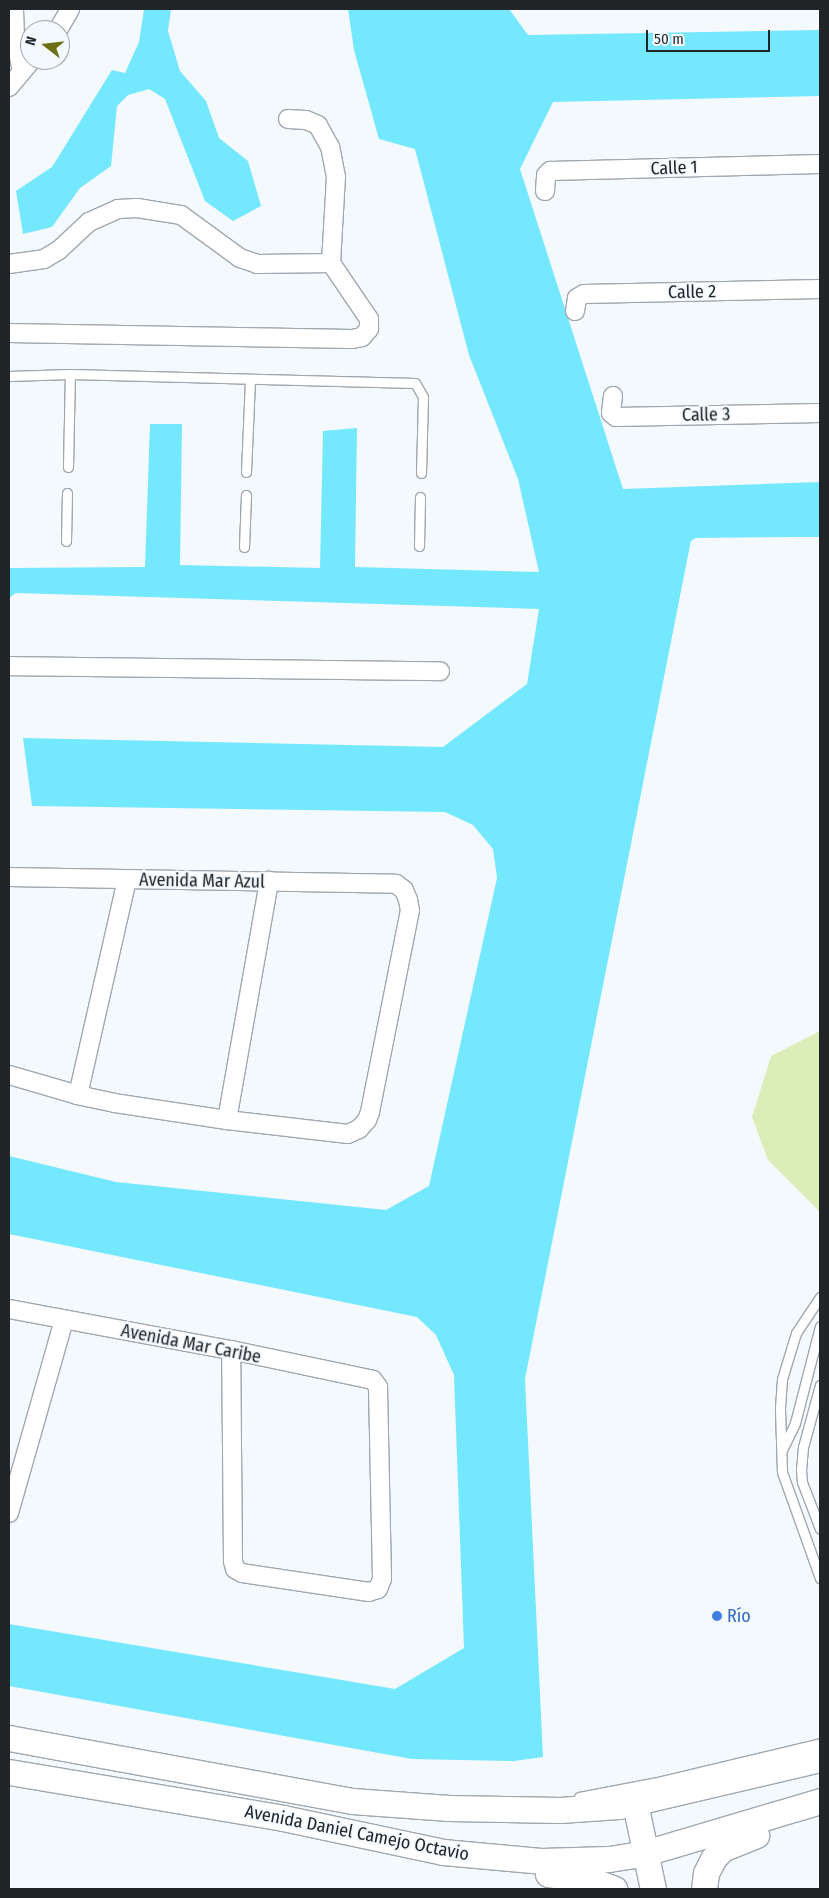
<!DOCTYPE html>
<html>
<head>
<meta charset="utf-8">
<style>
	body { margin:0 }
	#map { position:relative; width:829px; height:1898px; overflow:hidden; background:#f4f9fe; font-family:"Fira Sans Condensed",sans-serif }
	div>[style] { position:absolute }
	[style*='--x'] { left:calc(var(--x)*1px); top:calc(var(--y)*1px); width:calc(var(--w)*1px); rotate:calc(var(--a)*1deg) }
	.green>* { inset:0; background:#dceeb7 }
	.water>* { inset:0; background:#74e8fe }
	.pier>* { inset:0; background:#f4f9fe }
	.roads { filter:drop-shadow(1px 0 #a0a8af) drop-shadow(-1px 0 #a0a8af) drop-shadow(0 1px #a0a8af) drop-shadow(0 -1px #a0a8af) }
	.lane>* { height:9px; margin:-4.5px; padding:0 4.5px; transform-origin:4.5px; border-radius:4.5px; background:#fff }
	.street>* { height:18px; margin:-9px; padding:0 9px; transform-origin:9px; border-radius:9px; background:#fff }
	.secondary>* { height:25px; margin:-12.5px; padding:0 12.5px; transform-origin:12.5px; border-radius:12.5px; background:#fff }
	.dots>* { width:14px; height:14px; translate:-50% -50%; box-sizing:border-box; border:2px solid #f4f9fe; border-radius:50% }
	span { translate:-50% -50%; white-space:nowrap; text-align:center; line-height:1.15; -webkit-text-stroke:4px #f4f9fe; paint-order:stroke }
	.street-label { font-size:18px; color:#212527 }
	.shop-label { font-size:18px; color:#366cbe }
	.left { translate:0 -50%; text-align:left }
	.frame { position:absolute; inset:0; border:10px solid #212527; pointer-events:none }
	.north { position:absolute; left:20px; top:20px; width:50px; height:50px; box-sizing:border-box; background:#f4f9fe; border:1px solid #a0a4a8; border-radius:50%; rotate:286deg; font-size:14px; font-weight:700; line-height:20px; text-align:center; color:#212527 }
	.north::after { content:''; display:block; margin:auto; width:18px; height:22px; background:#6c7117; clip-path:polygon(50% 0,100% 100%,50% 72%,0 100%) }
	.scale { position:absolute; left:646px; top:30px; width:124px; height:22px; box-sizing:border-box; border:2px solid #212527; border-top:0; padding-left:6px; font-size:15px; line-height:18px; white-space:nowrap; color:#212527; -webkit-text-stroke:4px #f4f9fe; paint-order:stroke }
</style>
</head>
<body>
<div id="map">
	<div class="green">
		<i style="clip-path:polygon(820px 1031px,820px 1212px,768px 1160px,752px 1117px,771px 1056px)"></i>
	</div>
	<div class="water">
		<i style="clip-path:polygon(144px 9px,171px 9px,168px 31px,180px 71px,206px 101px,219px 138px,248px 161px,261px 206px,233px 221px,205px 201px,165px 99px,149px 89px,128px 95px,117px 106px,111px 166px,80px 188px,52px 227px,23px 234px,16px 191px,52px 167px,112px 70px,125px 73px,139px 42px)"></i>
		<i style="clip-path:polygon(348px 9px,509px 9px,528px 35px,820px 30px,820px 96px,553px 102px,520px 169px,623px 489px,820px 482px,820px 537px,696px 538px,691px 541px,525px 1379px,543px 1757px,514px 1761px,412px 1759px,9px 1686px,9px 1624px,395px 1689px,464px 1648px,454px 1375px,436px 1335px,417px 1317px,9px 1234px,9px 1156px,116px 1182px,386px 1210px,429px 1186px,497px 878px,493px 849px,473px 825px,445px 812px,32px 806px,23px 738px,443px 747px,527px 684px,539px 609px,16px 593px,9px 598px,9px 568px,145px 567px,150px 424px,182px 424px,180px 565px,320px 568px,323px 431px,357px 428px,355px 567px,539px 572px,518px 479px,469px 355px,415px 149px,379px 139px,354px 50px)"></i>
	</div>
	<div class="pier">
		<i style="clip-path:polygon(820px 537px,820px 539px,696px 540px,694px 542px,585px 1094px,583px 1093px,691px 541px,696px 538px)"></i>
	</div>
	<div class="roads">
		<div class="lane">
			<i style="--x:9;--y:376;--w:61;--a:-1.9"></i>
			<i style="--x:70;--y:374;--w:345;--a:1.5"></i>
			<i style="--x:415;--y:383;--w:16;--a:60"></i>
			<i style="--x:423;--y:397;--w:76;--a:91.5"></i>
			<i style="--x:68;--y:467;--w:93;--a:-88.8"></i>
			<i style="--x:246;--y:472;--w:92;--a:-87.5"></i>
			<i style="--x:66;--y:541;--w:48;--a:-88.8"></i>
			<i style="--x:419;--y:546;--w:49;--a:-88.8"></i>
			<i style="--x:244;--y:547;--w:52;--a:-87.8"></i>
			<i style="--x:820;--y:1297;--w:43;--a:123.7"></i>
			<i style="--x:796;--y:1333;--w:48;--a:106.9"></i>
			<i style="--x:782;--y:1379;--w:30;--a:94"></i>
			<i style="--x:780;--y:1409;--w:63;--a:88.2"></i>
			<i style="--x:782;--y:1472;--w:113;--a:70.3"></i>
			<i style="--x:820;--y:1385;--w:64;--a:105.3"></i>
			<i style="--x:803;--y:1447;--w:22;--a:95"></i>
			<i style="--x:801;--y:1469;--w:13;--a:86"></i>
			<i style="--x:802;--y:1482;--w:50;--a:69"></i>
			<i style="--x:782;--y:1450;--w:30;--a:-64"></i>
			<i style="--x:795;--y:1423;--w:100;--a:-75.5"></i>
			<i style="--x:579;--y:1797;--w:80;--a:-10.8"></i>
			<i style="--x:658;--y:1782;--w:167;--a:-13.5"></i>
		</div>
		<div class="street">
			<i style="--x:14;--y:9;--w:27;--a:88"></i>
			<i style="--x:15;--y:36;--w:36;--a:79"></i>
			<i style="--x:58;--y:30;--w:24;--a:-60"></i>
			<i style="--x:9;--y:87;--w:33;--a:-50"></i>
			<i style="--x:545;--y:191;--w:16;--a:-86"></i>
			<i style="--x:546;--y:175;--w:6;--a:-45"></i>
			<i style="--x:550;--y:171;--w:270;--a:-1.5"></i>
			<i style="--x:9;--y:264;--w:35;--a:-8"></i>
			<i style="--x:44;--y:259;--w:17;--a:-31"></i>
			<i style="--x:59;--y:250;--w:41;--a:-43"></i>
			<i style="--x:89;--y:222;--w:32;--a:-24"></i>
			<i style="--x:118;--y:209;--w:19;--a:-3"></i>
			<i style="--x:137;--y:208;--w:45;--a:9"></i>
			<i style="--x:181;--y:215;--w:73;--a:36.1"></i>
			<i style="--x:240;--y:258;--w:18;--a:19"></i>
			<i style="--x:257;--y:264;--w:74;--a:-0.8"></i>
			<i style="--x:575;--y:311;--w:13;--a:-81"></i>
			<i style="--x:577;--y:298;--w:8;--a:-30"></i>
			<i style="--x:584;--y:294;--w:236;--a:-1.2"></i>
			<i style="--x:9;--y:333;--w:343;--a:1"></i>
			<i style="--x:352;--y:339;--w:10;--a:-11"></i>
			<i style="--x:362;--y:337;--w:11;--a:-49"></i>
			<i style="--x:369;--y:329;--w:10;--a:-90"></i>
			<i style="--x:369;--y:319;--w:68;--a:-124.2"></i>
			<i style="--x:331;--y:263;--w:86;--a:-86.7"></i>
			<i style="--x:336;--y:177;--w:31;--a:-101"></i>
			<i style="--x:330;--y:147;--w:25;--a:-119"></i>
			<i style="--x:318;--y:125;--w:13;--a:-157"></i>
			<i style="--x:306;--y:120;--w:18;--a:-177"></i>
			<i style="--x:613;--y:396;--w:17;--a:97"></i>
			<i style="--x:611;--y:413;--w:6;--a:39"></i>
			<i style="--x:616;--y:417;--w:204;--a:-1.1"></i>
			<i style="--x:9;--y:666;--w:431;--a:0.7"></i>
			<i style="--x:9;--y:877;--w:387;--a:1"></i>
			<i style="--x:396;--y:884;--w:10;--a:37"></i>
			<i style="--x:404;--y:890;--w:11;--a:68"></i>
			<i style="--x:408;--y:900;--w:10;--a:79"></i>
			<i style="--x:410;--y:910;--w:206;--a:101.2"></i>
			<i style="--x:370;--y:1112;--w:9;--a:111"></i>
			<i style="--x:367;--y:1120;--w:12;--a:132"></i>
			<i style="--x:359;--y:1129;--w:12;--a:156"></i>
			<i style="--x:348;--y:1134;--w:122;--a:-173.4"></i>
			<i style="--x:227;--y:1120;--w:113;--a:-171.4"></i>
			<i style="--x:115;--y:1103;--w:38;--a:-168"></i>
			<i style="--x:78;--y:1095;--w:72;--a:-163.8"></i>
			<i style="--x:78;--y:1095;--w:221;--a:-77.2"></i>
			<i style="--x:227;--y:1120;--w:243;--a:-80"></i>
			<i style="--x:9;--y:1309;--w:226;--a:10.5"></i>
			<i style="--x:231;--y:1350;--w:145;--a:11.9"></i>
			<i style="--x:373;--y:1380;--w:9;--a:54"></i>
			<i style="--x:378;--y:1387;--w:192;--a:88.8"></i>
			<i style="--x:382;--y:1579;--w:11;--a:112"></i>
			<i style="--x:378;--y:1589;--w:9;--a:162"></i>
			<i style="--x:369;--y:1592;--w:128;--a:-171.5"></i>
			<i style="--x:242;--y:1573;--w:8;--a:-150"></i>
			<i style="--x:235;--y:1569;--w:8;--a:-104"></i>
			<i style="--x:233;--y:1561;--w:211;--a:-90.5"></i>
			<i style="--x:9;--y:1513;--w:201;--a:-74.1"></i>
		</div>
		<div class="secondary">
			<i style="--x:9;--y:1738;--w:349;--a:10.4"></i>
			<i style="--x:352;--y:1801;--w:97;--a:4.1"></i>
			<i style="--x:449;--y:1808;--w:111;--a:1"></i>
			<i style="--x:560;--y:1810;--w:59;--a:-3.9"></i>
			<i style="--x:619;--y:1806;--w:206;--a:-13.2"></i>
			<i style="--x:9;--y:1772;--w:278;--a:9.5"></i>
			<i style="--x:283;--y:1818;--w:164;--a:12"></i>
			<i style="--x:443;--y:1852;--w:98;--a:5.2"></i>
			<i style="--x:541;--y:1861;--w:68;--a:-1.7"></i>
			<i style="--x:609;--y:1859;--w:36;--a:-9"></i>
			<i style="--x:645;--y:1853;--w:183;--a:-16.5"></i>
			<i style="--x:635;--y:1803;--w:88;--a:78.2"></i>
			<i style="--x:548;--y:1874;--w:43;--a:7.9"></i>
			<i style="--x:591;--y:1880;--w:25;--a:21"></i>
			<i style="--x:704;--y:1889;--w:16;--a:-83"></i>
			<i style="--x:706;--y:1873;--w:16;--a:-63"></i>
			<i style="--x:713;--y:1859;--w:13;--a:-48"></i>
			<i style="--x:722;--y:1849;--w:37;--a:-22"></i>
		</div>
	</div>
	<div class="dots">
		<i style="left:717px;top:1616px;background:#3f7fe0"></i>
	</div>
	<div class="street-label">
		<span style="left:674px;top:168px;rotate:-2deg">Calle 1</span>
		<span style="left:692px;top:292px;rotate:-1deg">Calle 2</span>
		<span style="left:706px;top:415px;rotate:-1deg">Calle 3</span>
		<span style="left:202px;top:881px;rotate:1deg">Avenida Mar Azul</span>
		<span style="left:191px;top:1344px;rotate:11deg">Avenida Mar Caribe</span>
		<span style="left:357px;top:1833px;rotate:11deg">Avenida Daniel Camejo Octavio</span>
	</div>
	<div class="shop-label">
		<span class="left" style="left:727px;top:1616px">Río</span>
	</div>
	<div class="frame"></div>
	<div class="north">N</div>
	<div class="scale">50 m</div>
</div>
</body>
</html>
